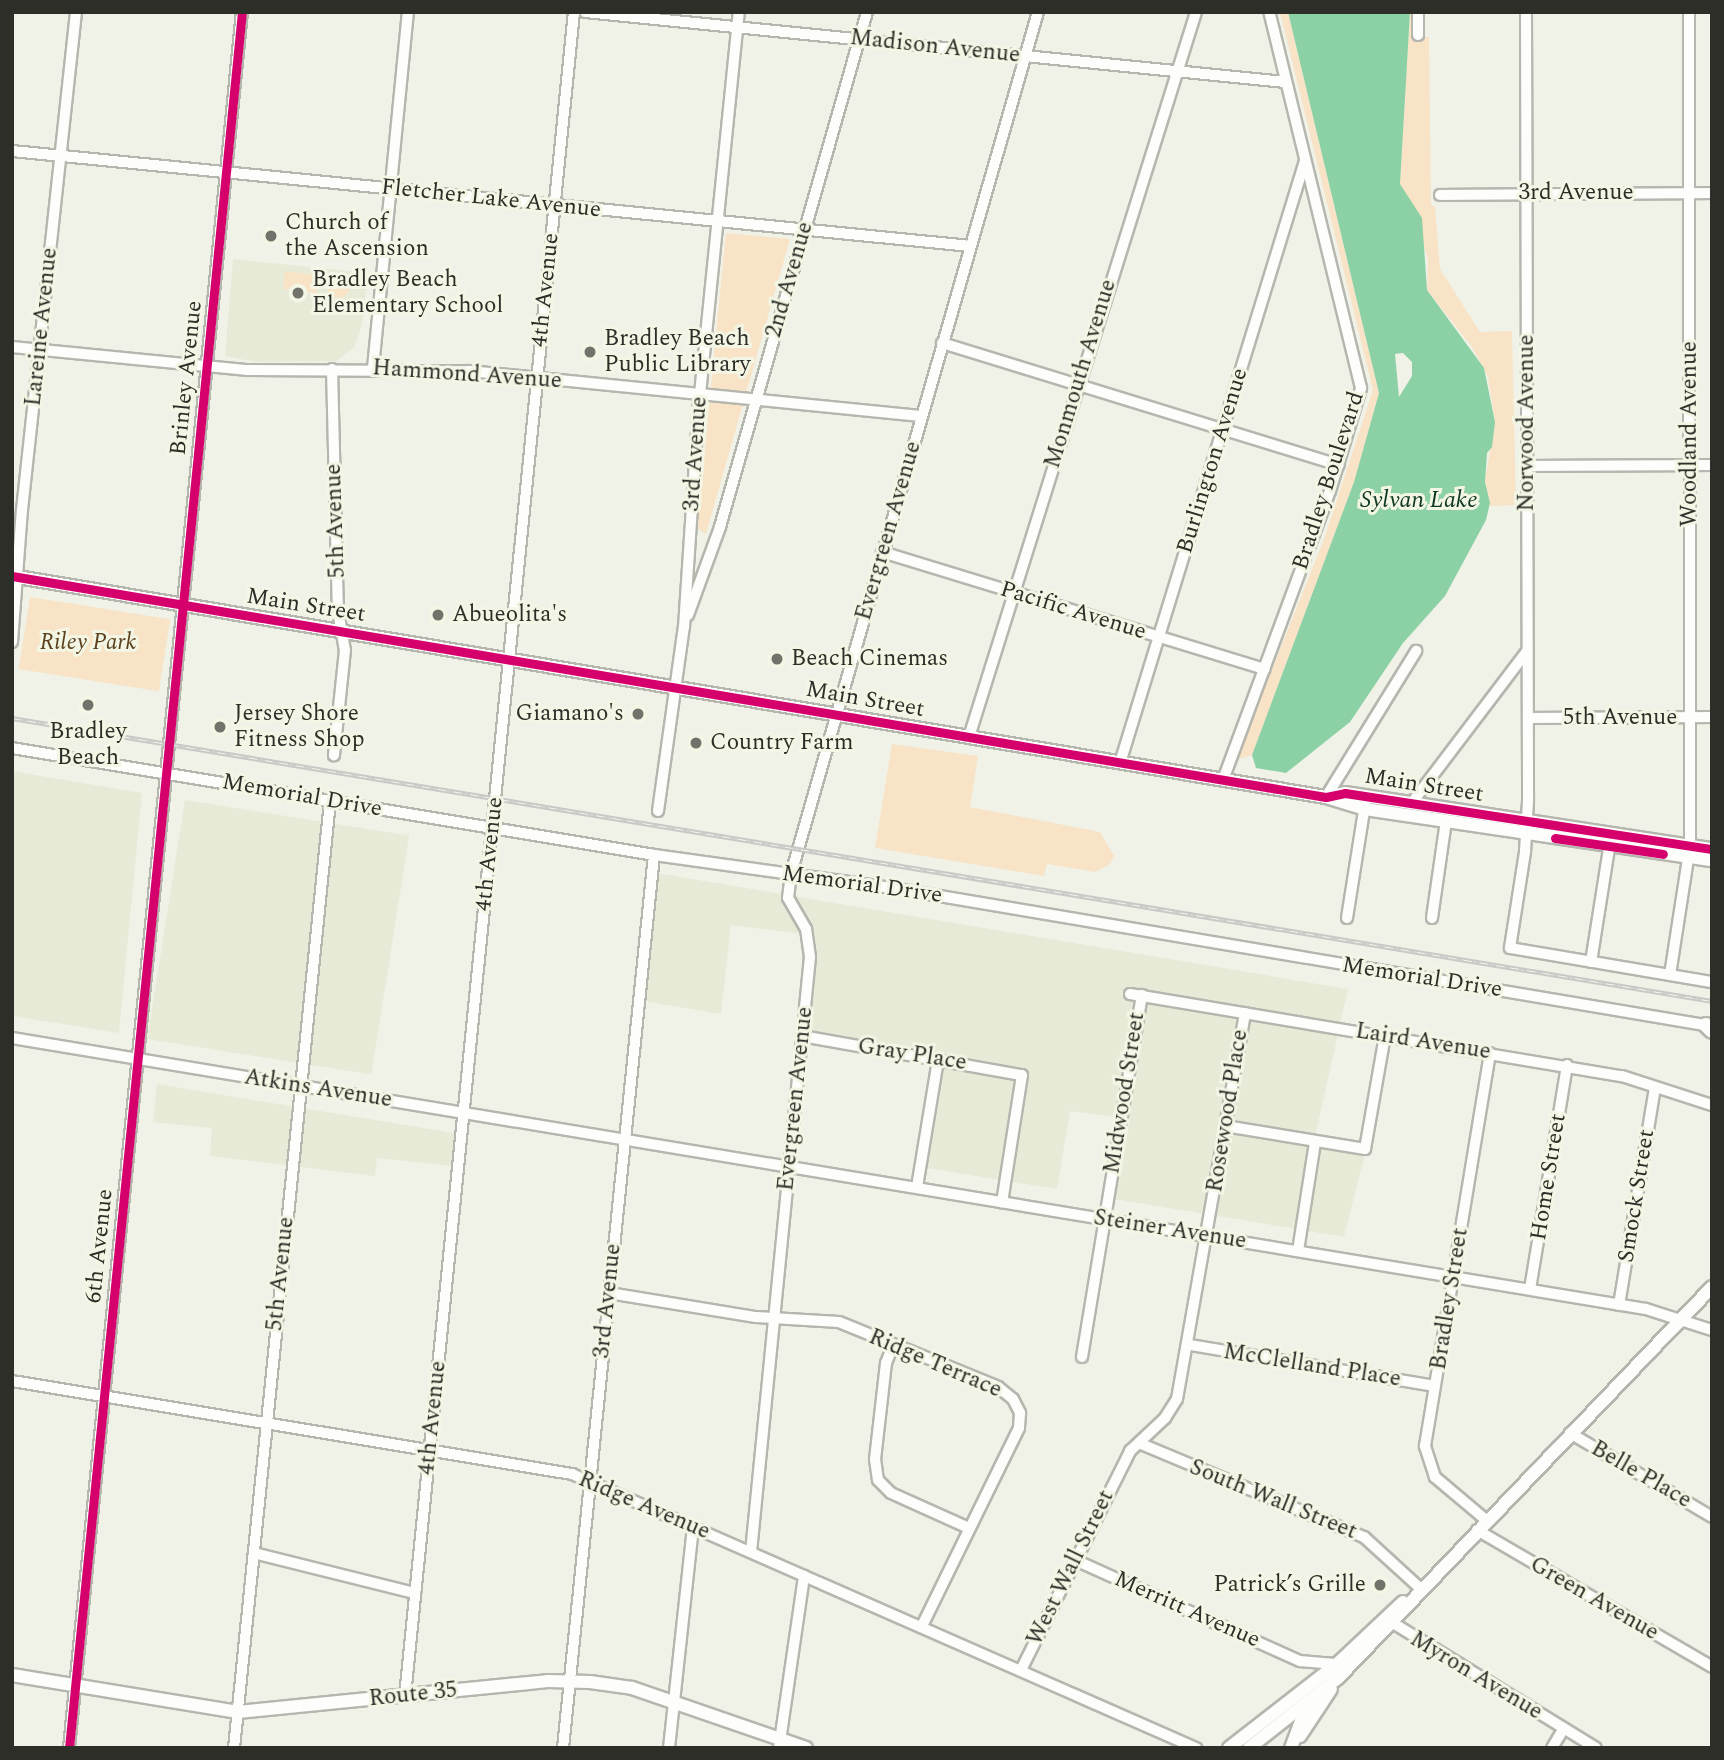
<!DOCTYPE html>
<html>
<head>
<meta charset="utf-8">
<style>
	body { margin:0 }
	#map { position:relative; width:1724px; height:1760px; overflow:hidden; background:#f0f2e8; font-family:Spectral,serif }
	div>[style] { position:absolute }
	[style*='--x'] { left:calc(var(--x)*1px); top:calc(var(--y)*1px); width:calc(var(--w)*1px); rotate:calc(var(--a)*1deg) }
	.built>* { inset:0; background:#e7ead7; transform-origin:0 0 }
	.green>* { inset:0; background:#f8e3c6; transform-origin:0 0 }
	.round { border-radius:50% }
	.water>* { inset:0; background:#8cd0a5 }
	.roads { filter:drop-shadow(2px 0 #b5b6ae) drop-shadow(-2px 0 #b5b6ae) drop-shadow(0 2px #b5b6ae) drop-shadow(0 -2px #b5b6ae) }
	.minor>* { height:10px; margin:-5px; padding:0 5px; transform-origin:5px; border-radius:5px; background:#fdfdfc }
	.major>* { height:12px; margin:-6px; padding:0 6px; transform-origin:6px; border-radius:6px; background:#fdfdfc }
	.highway>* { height:14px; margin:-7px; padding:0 7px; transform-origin:7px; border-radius:7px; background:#fdfdfc }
	.rail>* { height:5px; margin-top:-2.5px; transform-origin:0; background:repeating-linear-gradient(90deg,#f3f6e4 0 8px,#c8c8c6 0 16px); box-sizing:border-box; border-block:2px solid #c8c8c6 }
	.cycleway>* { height:9px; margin:-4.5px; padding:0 4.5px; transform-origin:4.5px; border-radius:4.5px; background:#d6006c }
	.dots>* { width:19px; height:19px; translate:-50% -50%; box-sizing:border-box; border:4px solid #f3f6e4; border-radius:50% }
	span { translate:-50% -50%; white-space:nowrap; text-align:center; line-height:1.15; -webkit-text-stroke:6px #f3f6e4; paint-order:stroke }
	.street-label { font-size:23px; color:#2d2e28 }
	.poi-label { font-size:23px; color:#2d2e28 }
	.left { translate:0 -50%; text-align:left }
	.right { translate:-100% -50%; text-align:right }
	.park-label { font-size:23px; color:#5b411e; font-style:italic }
	.water-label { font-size:24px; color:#0e3821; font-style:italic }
	.frame { position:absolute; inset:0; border:14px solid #2d2e28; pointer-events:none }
</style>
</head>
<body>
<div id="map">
	<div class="built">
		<i style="clip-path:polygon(233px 259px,368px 273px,362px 325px,354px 348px,336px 361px,255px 362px,225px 356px)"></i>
		<i style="clip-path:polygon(12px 771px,142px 793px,119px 1033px,12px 1016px)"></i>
		<i style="left:185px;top:800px;width:227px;height:242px;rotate:9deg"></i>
		<i style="clip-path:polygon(656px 873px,1348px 989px,1314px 1141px,1366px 1150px,1344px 1237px,1109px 1198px,1122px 1118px,1070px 1111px,1057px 1189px,920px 1167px,941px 1055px,807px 1031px,810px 935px,731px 925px,721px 1014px,643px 1001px)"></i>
		<i style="clip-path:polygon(157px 1084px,465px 1135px,462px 1167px,377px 1158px,375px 1176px,210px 1156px,212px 1128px,153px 1122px)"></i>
	</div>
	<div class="green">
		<i style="clip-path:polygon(1280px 12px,1288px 12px,1379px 393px,1354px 482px,1252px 755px,1236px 760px,1324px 539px,1373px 390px)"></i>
		<i style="clip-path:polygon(1410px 12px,1416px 12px,1416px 37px,1429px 37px,1431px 205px,1435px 207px,1440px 269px,1480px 332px,1512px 331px,1516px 505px,1490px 506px,1485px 480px,1495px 422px,1488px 377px,1472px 347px,1427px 290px,1428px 258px,1400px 184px)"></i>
		<i style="clip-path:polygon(726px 233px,790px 239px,706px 534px,697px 528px)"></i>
		<i style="left:285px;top:271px;width:34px;height:18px;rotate:7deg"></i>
		<i class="round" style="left:327px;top:276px;width:22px;height:22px"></i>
		<i style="left:30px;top:597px;width:142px;height:73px;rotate:9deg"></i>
		<i style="clip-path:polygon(892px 744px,978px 756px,970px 807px,1100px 832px,1114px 856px,1110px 864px,1095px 872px,1047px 864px,1044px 876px,875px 848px)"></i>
	</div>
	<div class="water">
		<i style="clip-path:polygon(evenodd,1288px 12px,1410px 12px,1400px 184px,1422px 218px,1427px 290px,1484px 368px,1495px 422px,1492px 447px,1487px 453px,1485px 482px,1490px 503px,1486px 520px,1445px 596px,1403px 643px,1350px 722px,1286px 773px,1256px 768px,1252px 755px,1354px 482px,1379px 393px,1288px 12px,1403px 353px,1412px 362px,1412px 376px,1399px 397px,1395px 354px,1403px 353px)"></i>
	</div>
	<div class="roads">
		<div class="minor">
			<i style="--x:585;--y:12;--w:703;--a:5.71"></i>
			<i style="--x:1418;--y:12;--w:23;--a:90"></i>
			<i style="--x:1526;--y:12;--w:789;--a:89.85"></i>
			<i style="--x:1528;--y:801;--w:51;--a:93.4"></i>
			<i style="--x:1525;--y:852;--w:97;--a:98.9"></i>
			<i style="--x:1510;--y:948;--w:205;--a:9.6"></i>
			<i style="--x:12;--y:151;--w:963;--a:5.66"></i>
			<i style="--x:1440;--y:195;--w:272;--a:-0.4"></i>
			<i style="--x:942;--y:343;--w:415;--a:17.1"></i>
			<i style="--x:12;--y:347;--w:237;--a:5.6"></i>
			<i style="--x:248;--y:370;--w:221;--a:0.3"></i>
			<i style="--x:469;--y:371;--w:454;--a:5.7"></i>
			<i style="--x:373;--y:368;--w:358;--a:-84.4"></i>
			<i style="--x:332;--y:369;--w:242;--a:88.6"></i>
			<i style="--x:338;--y:611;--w:40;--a:80"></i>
			<i style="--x:345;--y:650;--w:106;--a:96"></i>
			<i style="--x:1527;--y:466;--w:185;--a:-0.3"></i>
			<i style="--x:882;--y:552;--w:400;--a:17"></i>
			<i style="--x:688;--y:615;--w:94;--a:-70"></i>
			<i style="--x:720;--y:527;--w:536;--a:-74.07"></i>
			<i style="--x:12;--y:642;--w:132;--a:-85.7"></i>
			<i style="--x:22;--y:510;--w:501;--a:-83.81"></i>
			<i style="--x:1528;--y:718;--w:184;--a:-0.3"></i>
			<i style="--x:969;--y:737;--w:760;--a:-72.61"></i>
			<i style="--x:12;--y:748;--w:651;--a:9.46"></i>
			<i style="--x:654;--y:855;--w:246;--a:7.9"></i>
			<i style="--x:898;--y:889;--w:824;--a:9.57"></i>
			<i style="--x:1120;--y:763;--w:630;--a:-72.92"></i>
			<i style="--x:1223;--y:780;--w:308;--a:-69.7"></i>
			<i style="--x:1330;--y:491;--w:108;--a:-73.2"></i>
			<i style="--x:1361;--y:388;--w:387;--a:-103.7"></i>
			<i style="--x:1326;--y:797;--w:172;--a:-58.3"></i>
			<i style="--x:1411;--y:804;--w:192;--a:-52.8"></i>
			<i style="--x:658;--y:811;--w:186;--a:-82"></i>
			<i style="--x:684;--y:627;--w:224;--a:-86.2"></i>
			<i style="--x:699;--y:404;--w:394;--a:-84.2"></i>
			<i style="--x:1347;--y:918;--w:115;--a:-81"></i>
			<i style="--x:1432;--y:918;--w:98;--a:-81.8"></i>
			<i style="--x:1591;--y:962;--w:115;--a:-81"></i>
			<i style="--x:1670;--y:975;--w:131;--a:-81.2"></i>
			<i style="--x:1690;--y:846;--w:834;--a:-90.07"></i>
			<i style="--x:1130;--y:994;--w:499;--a:9.5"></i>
			<i style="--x:1622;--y:1076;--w:95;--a:17.9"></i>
			<i style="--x:802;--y:1036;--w:223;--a:10.1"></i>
			<i style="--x:1022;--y:1075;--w:129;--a:98.9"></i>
			<i style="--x:12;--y:1038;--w:1656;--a:9.42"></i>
			<i style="--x:1646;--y:1309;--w:69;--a:17.7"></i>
			<i style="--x:1225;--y:1126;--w:142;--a:9.3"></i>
			<i style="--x:1365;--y:1149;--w:115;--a:-80"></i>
			<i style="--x:917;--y:1187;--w:129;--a:-80.6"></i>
			<i style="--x:1298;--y:1251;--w:110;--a:-81.1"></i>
			<i style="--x:1530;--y:1289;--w:227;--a:-80.6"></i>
			<i style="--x:609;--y:1293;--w:149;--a:9.3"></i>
			<i style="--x:756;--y:1317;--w:83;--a:3.4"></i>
			<i style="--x:839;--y:1322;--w:172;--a:22.2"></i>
			<i style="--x:998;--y:1387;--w:19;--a:39"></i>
			<i style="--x:1013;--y:1399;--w:16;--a:63"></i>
			<i style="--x:1020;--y:1413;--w:15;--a:94"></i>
			<i style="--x:1019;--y:1428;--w:220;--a:116.1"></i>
			<i style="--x:1619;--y:1305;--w:220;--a:-80.6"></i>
			<i style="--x:893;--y:1345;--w:19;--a:111"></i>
			<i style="--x:886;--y:1363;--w:97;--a:96.5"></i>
			<i style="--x:875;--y:1459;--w:21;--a:82"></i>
			<i style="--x:878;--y:1480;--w:18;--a:45"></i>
			<i style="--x:891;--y:1493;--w:85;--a:24.2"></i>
			<i style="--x:1190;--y:1345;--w:248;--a:9.5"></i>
			<i style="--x:1082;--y:1357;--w:367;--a:-80.6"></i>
			<i style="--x:12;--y:1381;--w:568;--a:9.43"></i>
			<i style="--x:572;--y:1474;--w:682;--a:23.71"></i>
			<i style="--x:1570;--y:1433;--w:165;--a:30.6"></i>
			<i style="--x:1139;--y:1443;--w:244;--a:22.7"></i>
			<i style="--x:1364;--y:1537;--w:77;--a:42.4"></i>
			<i style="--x:1486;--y:1520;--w:67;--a:-139.9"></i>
			<i style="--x:1435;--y:1477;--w:33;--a:-108"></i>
			<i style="--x:1425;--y:1446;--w:398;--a:-80.6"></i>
			<i style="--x:1477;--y:1530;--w:272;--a:30.2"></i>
			<i style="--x:751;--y:1552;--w:598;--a:-84.34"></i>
			<i style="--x:810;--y:957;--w:28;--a:-98"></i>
			<i style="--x:806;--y:929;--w:36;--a:-120"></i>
			<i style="--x:788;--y:898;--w:24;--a:-83"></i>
			<i style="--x:791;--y:874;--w:897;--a:-74.01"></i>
			<i style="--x:254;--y:1553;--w:166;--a:14"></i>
			<i style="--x:1075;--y:1560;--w:247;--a:24.2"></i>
			<i style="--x:1300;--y:1661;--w:35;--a:5"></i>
			<i style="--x:1393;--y:1623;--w:238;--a:31.6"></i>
			<i style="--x:1021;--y:1670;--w:245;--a:-63.5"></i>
			<i style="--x:1130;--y:1451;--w:48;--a:-43.3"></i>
			<i style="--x:1165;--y:1418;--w:22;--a:-58"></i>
			<i style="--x:1177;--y:1399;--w:392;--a:-80"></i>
			<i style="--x:405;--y:1696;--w:1692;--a:-84.27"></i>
			<i style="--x:69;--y:1748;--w:1745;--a:-84.31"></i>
			<i style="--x:234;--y:1748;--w:952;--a:-84.21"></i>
			<i style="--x:563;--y:1748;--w:898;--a:-84.18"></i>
			<i style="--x:669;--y:1748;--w:223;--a:-83.8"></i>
			<i style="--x:779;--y:1748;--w:174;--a:-81.7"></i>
			<i style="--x:1552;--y:1748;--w:23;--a:-59"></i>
		</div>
		<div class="major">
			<i style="--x:12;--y:576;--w:1332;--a:9.55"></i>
			<i style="--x:1326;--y:797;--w:41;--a:17.1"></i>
			<i style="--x:1365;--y:809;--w:351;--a:8.4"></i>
			<i style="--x:1326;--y:797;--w:19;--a:-12"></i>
			<i style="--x:1345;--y:793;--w:371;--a:8.7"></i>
			<i style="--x:12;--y:1675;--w:229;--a:9.3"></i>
			<i style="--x:238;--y:1712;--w:311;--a:-5.7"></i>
			<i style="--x:547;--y:1681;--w:43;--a:1.3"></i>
			<i style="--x:590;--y:1682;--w:42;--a:8.1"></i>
			<i style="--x:632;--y:1688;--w:184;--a:19"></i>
			<i style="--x:1300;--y:1736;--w:56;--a:-56.6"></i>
			<i style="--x:1229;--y:1748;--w:138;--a:-37.9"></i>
			<i style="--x:1338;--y:1663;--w:89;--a:-43.2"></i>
			<i style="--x:1249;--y:1748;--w:113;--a:-38.2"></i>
			<i style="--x:1338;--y:1678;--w:541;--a:-46.27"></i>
			<i style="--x:1291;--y:1748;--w:46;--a:-69.6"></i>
		</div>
		<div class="highway">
			<i style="--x:1706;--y:1025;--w:8;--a:45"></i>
		</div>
	</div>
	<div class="rail">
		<i style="--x:12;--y:718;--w:1723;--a:9.45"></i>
	</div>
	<div class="cycleway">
		<i style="--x:12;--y:576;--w:1332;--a:9.55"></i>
		<i style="--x:1326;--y:797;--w:19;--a:-12"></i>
		<i style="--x:1345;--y:793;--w:371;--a:8.7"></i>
		<i style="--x:1555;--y:838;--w:109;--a:8.4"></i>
		<i style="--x:69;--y:1748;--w:1745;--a:-84.31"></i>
	</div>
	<div class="dots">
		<i style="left:271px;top:236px;background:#71736b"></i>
		<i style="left:298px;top:293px;background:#71736b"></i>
		<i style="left:590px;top:352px;background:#71736b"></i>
		<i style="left:438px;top:615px;background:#71736b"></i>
		<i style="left:777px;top:659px;background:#71736b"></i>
		<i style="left:88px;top:705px;background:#71736b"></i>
		<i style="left:638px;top:714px;background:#71736b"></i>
		<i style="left:220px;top:727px;background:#71736b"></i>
		<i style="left:696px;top:743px;background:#71736b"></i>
		<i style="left:1380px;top:1585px;background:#71736b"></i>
	</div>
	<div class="street-label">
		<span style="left:935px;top:47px;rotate:6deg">Madison Avenue</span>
		<span style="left:1576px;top:193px">3rd Avenue</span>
		<span style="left:491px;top:199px;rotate:6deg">Fletcher Lake Avenue</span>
		<span style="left:790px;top:280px;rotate:-74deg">2nd Avenue</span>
		<span style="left:546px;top:290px;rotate:-84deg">4th Avenue</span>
		<span style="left:42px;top:327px;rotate:-84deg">Lareine Avenue</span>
		<span style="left:1081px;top:374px;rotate:-73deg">Monmouth Avenue</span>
		<span style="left:467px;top:375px;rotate:4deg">Hammond Avenue</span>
		<span style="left:187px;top:378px;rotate:-84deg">Brinley Avenue</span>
		<span style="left:1527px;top:423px;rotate:-90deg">Norwood Avenue</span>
		<span style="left:1690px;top:434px;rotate:-90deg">Woodland Avenue</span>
		<span style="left:696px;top:454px;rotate:-86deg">3rd Avenue</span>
		<span style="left:1213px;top:461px;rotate:-73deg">Burlington Avenue</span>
		<span style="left:1329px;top:481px;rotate:-72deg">Bradley Boulevard</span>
		<span style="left:336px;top:521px;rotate:-92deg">5th Avenue</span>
		<span style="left:889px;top:531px;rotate:-74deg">Evergreen Avenue</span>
		<span style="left:306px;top:606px;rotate:9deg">Main Street</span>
		<span style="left:1073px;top:611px;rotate:17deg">Pacific Avenue</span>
		<span style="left:865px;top:700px;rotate:10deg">Main Street</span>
		<span style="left:1620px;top:718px">5th Avenue</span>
		<span style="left:1424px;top:786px;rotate:9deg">Main Street</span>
		<span style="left:302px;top:796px;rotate:10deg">Memorial Drive</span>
		<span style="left:490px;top:854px;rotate:-84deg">4th Avenue</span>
		<span style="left:862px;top:885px;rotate:8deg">Memorial Drive</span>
		<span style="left:1422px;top:978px;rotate:9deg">Memorial Drive</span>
		<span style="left:1423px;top:1042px;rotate:9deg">Laird Avenue</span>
		<span style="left:912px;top:1055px;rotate:9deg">Gray Place</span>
		<span style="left:318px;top:1089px;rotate:9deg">Atkins Avenue</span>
		<span style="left:1125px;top:1093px;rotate:-81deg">Midwood Street</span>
		<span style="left:796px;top:1099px;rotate:-84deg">Evergreen Avenue</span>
		<span style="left:1228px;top:1111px;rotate:-81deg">Rosewood Place</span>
		<span style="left:1549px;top:1177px;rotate:-81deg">Home Street</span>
		<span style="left:1637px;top:1196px;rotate:-81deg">Smock Street</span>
		<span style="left:1170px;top:1230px;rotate:9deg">Steiner Avenue</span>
		<span style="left:100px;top:1246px;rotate:-84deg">6th Avenue</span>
		<span style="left:281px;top:1274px;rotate:-84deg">5th Avenue</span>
		<span style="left:1450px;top:1299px;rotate:-81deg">Bradley Street</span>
		<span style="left:608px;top:1301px;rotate:-84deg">3rd Avenue</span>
		<span style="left:935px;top:1364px;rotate:23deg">Ridge Terrace</span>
		<span style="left:1312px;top:1366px;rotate:9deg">McClelland Place</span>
		<span style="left:433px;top:1418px;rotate:-84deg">4th Avenue</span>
		<span style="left:1641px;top:1475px;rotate:30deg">Belle Place</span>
		<span style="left:1273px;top:1500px;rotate:22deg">South Wall Street</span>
		<span style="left:644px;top:1506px;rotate:23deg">Ridge Avenue</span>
		<span style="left:1071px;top:1568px;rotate:-64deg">West Wall Street</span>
		<span style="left:1594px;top:1599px;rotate:30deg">Green Avenue</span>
		<span style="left:1187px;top:1610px;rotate:24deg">Merritt Avenue</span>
		<span style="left:1476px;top:1676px;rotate:31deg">Myron Avenue</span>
		<span style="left:413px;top:1695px;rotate:-6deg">Route 35</span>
	</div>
	<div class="poi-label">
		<span class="left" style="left:285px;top:236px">Church of<br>the Ascension</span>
		<span class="left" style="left:312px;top:293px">Bradley Beach<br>Elementary School</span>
		<span class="left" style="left:604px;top:352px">Bradley Beach<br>Public Library</span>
		<span class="left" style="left:452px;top:615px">Abueolita's</span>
		<span class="left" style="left:791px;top:659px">Beach Cinemas</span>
		<span class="left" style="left:234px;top:727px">Jersey Shore<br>Fitness Shop</span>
		<span class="right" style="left:624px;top:714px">Giamano's</span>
		<span style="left:88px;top:745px">Bradley<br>Beach</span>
		<span class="left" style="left:710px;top:743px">Country Farm</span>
		<span class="right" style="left:1366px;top:1585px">Patrick’s Grille</span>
	</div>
	<div class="park-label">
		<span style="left:88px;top:643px">Riley Park</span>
	</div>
	<div class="water-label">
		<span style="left:1419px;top:501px">Sylvan Lake</span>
	</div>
	<div class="frame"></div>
</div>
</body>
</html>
